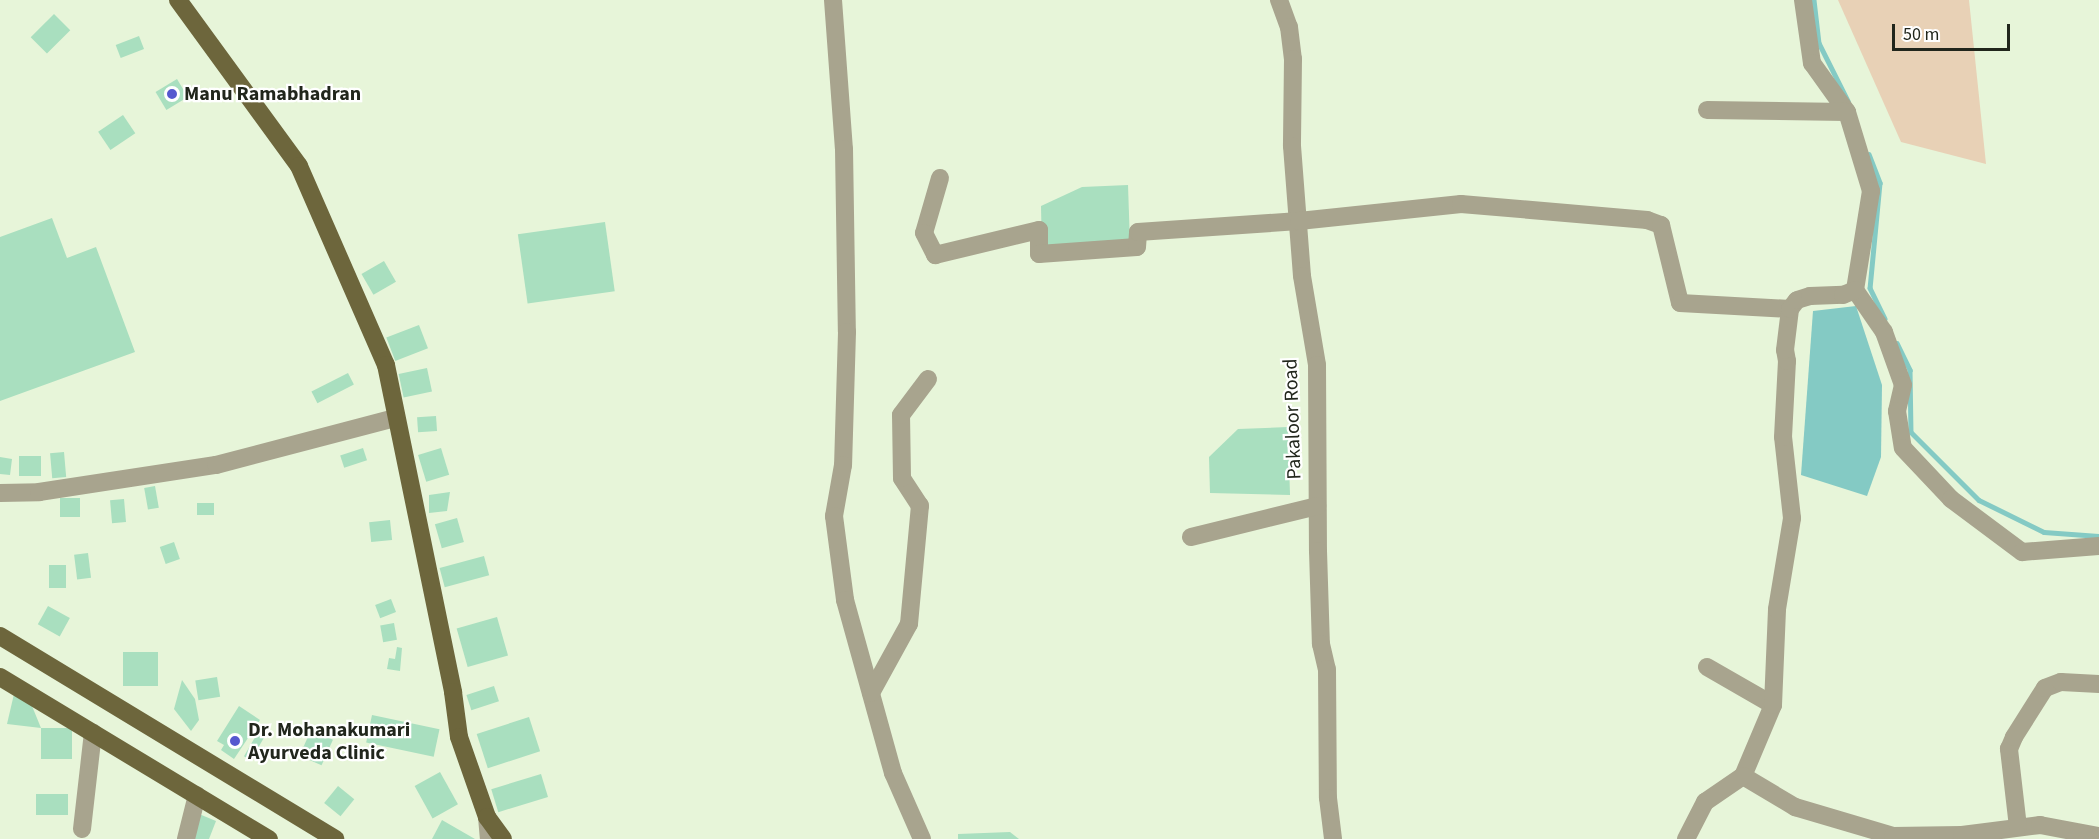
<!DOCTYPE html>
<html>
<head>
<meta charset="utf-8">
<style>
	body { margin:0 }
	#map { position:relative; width:2099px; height:839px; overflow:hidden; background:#e7f5d9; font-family:"Source Sans 3",sans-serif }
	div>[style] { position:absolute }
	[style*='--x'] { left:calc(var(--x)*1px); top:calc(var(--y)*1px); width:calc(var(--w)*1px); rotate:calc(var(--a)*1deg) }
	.green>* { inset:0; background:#e8d1b6 }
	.water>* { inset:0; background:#84cac4 }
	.stream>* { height:4.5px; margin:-2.25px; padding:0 2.25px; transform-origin:2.25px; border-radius:2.25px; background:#84cac4 }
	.building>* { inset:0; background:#a9dfbf; transform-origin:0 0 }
	.minor>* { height:18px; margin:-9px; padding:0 9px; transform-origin:9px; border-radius:9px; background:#a8a48e }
	.major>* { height:18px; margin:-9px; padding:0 9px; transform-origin:9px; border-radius:9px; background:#6d663c }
	.dots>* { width:16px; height:16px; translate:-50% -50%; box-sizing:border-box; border:3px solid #fff; border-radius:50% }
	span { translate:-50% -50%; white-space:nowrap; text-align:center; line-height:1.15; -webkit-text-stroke:4.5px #fff; paint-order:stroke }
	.poi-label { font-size:20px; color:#21261c; font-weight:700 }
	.left { translate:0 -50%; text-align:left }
	.street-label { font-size:20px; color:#21261c }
	.scale { position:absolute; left:1892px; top:24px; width:118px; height:27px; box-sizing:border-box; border:3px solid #21261c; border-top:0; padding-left:8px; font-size:18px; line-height:21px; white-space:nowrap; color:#21261c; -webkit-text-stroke:4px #fff; paint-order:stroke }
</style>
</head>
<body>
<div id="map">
	<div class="green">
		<i style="clip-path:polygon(1838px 0,1969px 0,1986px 164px,1901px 142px)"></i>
	</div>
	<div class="water">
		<i style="clip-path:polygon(1856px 306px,1882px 385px,1881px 457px,1867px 496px,1801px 475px,1813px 311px)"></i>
	</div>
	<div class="stream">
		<i style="--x:1814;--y:0;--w:43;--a:83.4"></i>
		<i style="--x:1819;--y:43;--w:65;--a:63.4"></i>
		<i style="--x:1869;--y:154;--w:31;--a:69"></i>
		<i style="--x:1880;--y:183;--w:105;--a:95.4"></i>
		<i style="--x:1870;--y:288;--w:34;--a:64"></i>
		<i style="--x:1897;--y:343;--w:30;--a:64"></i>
		<i style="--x:1910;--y:370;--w:62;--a:89.1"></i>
		<i style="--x:1911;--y:432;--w:96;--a:45"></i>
		<i style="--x:1979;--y:500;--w:72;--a:26.2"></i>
		<i style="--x:2044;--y:532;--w:55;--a:4.2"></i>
	</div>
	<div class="building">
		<i style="left:54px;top:14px;width:23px;height:33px;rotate:45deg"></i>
		<i style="left:139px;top:36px;width:14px;height:25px;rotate:69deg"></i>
		<i style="left:177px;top:79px;width:21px;height:25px;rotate:59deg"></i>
		<i style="left:123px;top:115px;width:22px;height:30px;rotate:56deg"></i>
		<i style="clip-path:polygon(1128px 185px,1130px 244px,1042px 253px,1041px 206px,1082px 187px)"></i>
		<i style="clip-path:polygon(52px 218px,67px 258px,96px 247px,135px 352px,0 401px,0 237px)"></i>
		<i style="left:605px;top:222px;width:70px;height:88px;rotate:82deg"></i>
		<i style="left:384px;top:261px;width:24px;height:26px;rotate:60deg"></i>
		<i style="left:419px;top:325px;width:25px;height:35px;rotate:69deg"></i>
		<i style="left:427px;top:368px;width:24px;height:29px;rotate:78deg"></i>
		<i style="left:348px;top:373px;width:13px;height:41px;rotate:63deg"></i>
		<i style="left:436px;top:416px;width:15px;height:19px;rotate:86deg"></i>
		<i style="clip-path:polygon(1288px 427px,1290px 495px,1210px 493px,1209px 457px,1238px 429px)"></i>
		<i style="left:363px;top:448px;width:13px;height:24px;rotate:72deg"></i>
		<i style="left:441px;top:448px;width:28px;height:24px;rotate:73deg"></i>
		<i style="left:64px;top:452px;width:25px;height:14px;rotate:85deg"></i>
		<i style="left:19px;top:456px;width:22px;height:20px"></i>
		<i style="clip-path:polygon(0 457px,12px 459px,10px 475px,0 474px)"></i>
		<i style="left:155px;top:486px;width:22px;height:11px;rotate:80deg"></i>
		<i style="clip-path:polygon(450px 492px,447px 511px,429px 513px,429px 495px)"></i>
		<i style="left:60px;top:498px;width:20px;height:19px"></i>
		<i style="left:124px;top:499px;width:23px;height:14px;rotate:85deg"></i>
		<i style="left:197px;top:503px;width:17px;height:12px"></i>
		<i style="left:457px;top:518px;width:25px;height:23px;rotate:74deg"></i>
		<i style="left:390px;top:520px;width:20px;height:21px;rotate:84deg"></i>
		<i style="left:174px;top:542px;width:18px;height:15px;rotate:71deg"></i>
		<i style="left:88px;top:553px;width:25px;height:14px;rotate:83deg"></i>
		<i style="left:484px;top:556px;width:20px;height:46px;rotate:75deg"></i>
		<i style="left:49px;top:565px;width:17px;height:23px"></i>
		<i style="left:391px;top:599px;width:14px;height:17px;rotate:69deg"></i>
		<i style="left:48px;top:606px;width:25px;height:21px;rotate:29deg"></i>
		<i style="left:497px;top:617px;width:40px;height:42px;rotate:74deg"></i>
		<i style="left:394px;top:623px;width:17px;height:14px;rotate:80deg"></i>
		<i style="clip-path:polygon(397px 647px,402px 648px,400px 671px,387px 669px,389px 658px,395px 659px)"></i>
		<i style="left:123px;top:652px;width:35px;height:34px"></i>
		<i style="left:217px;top:677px;width:20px;height:22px;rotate:81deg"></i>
		<i style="clip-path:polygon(182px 680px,195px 699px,199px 720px,191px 731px,174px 709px)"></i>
		<i style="left:494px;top:686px;width:16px;height:29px;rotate:72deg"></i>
		<i style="clip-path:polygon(14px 694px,32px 706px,41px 728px,7px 724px)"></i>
		<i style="clip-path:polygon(239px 706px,260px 720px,234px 759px,221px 750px,224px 745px,217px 741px)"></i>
		<i style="left:372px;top:715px;width:69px;height:28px;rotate:12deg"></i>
		<i style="left:529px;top:717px;width:36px;height:55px;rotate:72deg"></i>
		<i style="left:41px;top:728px;width:31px;height:31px"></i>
		<i style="left:311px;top:730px;width:24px;height:28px;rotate:24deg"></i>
		<i style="left:258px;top:732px;width:8px;height:28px;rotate:30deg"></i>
		<i style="left:440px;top:772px;width:37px;height:29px;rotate:61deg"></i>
		<i style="left:541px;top:774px;width:24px;height:52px;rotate:73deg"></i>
		<i style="left:338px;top:786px;width:21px;height:22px;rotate:39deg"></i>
		<i style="left:36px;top:794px;width:32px;height:21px"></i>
		<i style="clip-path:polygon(199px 814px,216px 821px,209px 839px,189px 839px)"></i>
		<i style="clip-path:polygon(442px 820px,475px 839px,432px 839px)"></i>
		<i style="clip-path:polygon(1010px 832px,1019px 839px,958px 839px,958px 834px)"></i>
	</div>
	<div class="minor">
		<i style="--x:833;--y:0;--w:149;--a:85.8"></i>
		<i style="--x:844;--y:149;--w:183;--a:89.1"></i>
		<i style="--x:847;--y:332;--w:133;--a:91.7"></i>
		<i style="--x:843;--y:465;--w:52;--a:100"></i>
		<i style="--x:834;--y:516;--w:85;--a:82.5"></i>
		<i style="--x:845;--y:600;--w:180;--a:74.5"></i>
		<i style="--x:893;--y:773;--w:72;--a:66.3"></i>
		<i style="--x:1279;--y:0;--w:29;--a:70"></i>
		<i style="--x:1289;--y:27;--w:32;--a:83"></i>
		<i style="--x:1293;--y:59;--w:87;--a:90.7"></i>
		<i style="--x:1292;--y:146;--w:130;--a:85.6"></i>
		<i style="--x:1302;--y:276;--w:90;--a:80.4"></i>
		<i style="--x:1317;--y:365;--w:186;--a:89.7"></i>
		<i style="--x:1318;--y:551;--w:93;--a:88.2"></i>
		<i style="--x:1321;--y:644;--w:26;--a:77"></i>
		<i style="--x:1327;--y:669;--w:129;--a:89.6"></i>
		<i style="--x:1328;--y:798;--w:41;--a:83"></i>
		<i style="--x:1803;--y:0;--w:64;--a:81.9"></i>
		<i style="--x:1812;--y:63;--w:60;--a:54.5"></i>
		<i style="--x:1847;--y:112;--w:83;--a:73.1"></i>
		<i style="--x:1871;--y:191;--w:100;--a:99.2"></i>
		<i style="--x:1855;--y:290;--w:51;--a:55.4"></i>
		<i style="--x:1884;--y:332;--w:56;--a:70.3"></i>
		<i style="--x:1903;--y:385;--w:27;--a:103"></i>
		<i style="--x:1897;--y:411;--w:37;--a:81"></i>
		<i style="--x:1903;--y:448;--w:70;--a:46.7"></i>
		<i style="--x:1951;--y:499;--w:89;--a:36.7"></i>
		<i style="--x:2022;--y:552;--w:77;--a:-4.5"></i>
		<i style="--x:1707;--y:110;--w:140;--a:0.8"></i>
		<i style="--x:940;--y:178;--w:57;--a:106.2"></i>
		<i style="--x:924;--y:233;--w:25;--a:63"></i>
		<i style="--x:935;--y:255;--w:107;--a:-13.5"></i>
		<i style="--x:1039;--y:230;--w:24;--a:90"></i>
		<i style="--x:1039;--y:254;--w:98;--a:-4.1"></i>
		<i style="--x:1137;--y:247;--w:15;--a:-86"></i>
		<i style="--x:1138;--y:232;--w:161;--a:-3.9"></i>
		<i style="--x:1299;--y:221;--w:163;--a:-6"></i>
		<i style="--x:1461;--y:204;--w:187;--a:4.9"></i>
		<i style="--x:1647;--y:220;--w:15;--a:20"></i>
		<i style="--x:1661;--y:225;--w:80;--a:76.3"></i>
		<i style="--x:1680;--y:303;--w:110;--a:3.1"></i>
		<i style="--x:0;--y:493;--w:39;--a:-1"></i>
		<i style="--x:39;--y:492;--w:179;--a:-8.7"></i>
		<i style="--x:216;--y:465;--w:185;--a:-14.7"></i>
		<i style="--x:1191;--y:537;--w:130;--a:-13.8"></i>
		<i style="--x:1707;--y:667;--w:76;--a:29.9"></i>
		<i style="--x:1773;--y:705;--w:77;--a:112.9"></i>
		<i style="--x:1743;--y:776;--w:61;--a:30.8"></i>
		<i style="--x:1795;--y:807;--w:102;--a:16.5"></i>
		<i style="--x:1893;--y:836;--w:69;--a:-0.8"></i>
		<i style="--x:1962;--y:835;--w:79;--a:-7.3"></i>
		<i style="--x:2040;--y:825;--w:60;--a:10.6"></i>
		<i style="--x:871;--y:693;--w:79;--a:-61.2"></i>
		<i style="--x:909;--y:624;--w:119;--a:-84.7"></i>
		<i style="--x:920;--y:506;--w:33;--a:-123"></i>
		<i style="--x:902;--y:478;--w:63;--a:-90.9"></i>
		<i style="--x:901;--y:415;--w:45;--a:-53.1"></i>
		<i style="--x:1773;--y:705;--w:96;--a:-87.6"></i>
		<i style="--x:1777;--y:609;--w:92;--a:-80.6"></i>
		<i style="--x:1792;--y:518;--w:81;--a:-96.3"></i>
		<i style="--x:1783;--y:437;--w:76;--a:-87"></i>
		<i style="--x:1787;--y:361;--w:11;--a:-100"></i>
		<i style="--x:1785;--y:350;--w:41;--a:-83"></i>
		<i style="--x:1790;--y:309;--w:11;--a:-52"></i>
		<i style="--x:1797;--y:300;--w:14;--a:-17"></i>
		<i style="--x:1810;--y:296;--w:33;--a:-2"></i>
		<i style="--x:1843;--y:295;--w:13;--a:-23"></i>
		<i style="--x:487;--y:817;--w:22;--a:85"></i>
		<i style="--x:2018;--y:827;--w:79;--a:-96.6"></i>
		<i style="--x:2009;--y:749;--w:13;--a:-67"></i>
		<i style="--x:2014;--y:737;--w:58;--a:-57.7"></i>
		<i style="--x:2045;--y:688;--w:17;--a:-21"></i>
		<i style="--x:2061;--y:682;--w:38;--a:3"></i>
		<i style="--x:82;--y:829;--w:97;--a:-83.5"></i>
		<i style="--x:186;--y:839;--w:45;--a:-76"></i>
		<i style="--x:1686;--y:839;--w:42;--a:-62.8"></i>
		<i style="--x:1705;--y:802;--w:46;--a:-34.4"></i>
	</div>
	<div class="major">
		<i style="--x:178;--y:0;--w:205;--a:53.9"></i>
		<i style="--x:299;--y:166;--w:217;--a:66.4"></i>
		<i style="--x:386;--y:365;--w:334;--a:78.4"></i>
		<i style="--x:453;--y:692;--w:45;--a:82.4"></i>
		<i style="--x:459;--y:737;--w:85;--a:70.7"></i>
		<i style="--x:487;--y:817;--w:27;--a:54"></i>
		<i style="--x:0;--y:636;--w:392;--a:31.2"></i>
		<i style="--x:0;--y:677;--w:314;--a:31.1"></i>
	</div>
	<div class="dots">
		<i style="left:172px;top:94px;background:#5558cf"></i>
		<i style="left:235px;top:741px;background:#5558cf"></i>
	</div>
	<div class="poi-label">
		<span class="left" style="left:184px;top:94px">Manu Ramabhadran</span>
		<span class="left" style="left:248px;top:742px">Dr. Mohanakumari<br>Ayurveda Clinic</span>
	</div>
	<div class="street-label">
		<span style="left:1293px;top:419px;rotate:-92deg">Pakaloor Road</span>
	</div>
	<div class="scale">50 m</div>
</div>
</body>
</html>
